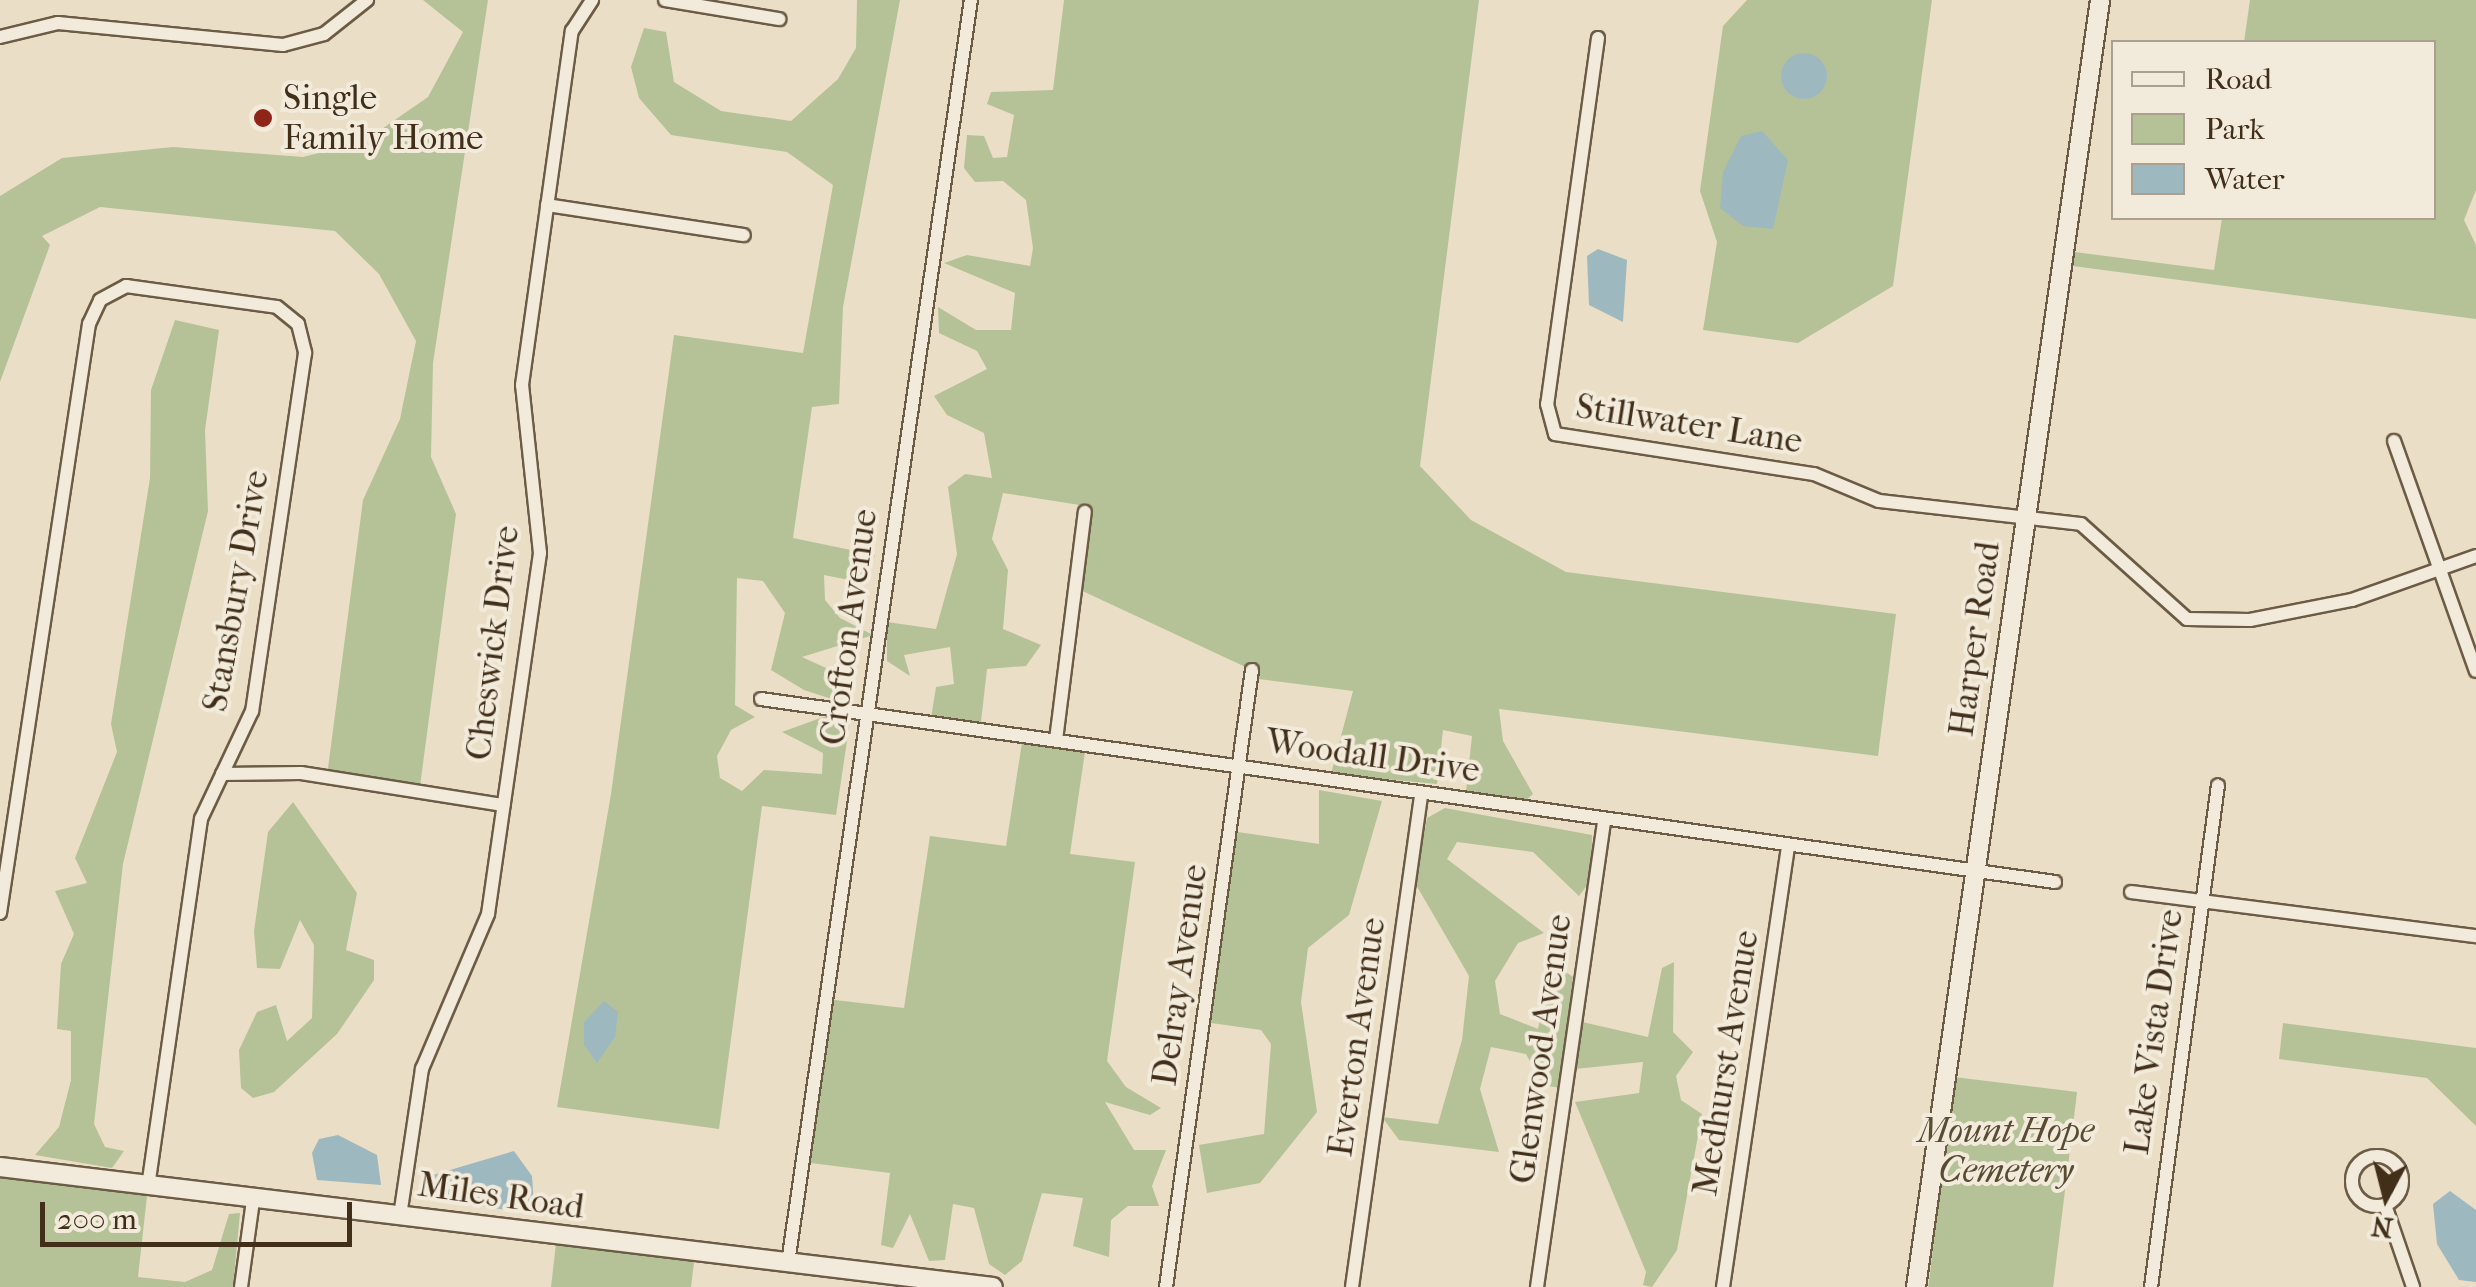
<!DOCTYPE html>
<html>
<head>
<meta charset="utf-8">
<style>
	body { margin:0 }
	#map { position:relative; width:2476px; height:1287px; overflow:hidden; background:#ebdec6; font-family:"IM FELL French Canon",serif }
	div>[style] { position:absolute }
	[style*='--x'] { left:calc(var(--x)*1px); top:calc(var(--y)*1px); width:calc(var(--w)*1px); rotate:calc(var(--a)*1deg) }
	.green>* { inset:0; background:#b5c297; transform-origin:0 0 }
	.water>* { inset:0; background:#9db9bf }
	.round { border-radius:50% }
	.roads { filter:drop-shadow(2px 0 #6c5b45) drop-shadow(-2px 0 #6c5b45) drop-shadow(0 2px #6c5b45) drop-shadow(0 -2px #6c5b45) }
	.street>* { height:12px; margin:-6px; padding:0 6px; transform-origin:6px; border-radius:6px; background:#f2eada }
	.street>.ring { margin:-6px; padding:0; box-sizing:content-box; background:none; border:12px solid #f2eada; border-radius:50% }
	.secondary>* { height:18px; margin:-9px; padding:0 9px; transform-origin:9px; border-radius:9px; background:#f2eada }
	.dots>* { width:28px; height:28px; translate:-50% -50%; box-sizing:border-box; border:5px solid #f2eada; border-radius:50% }
	span { translate:-50% -50%; white-space:nowrap; text-align:center; line-height:1.15; -webkit-text-stroke:8px #f2eada; paint-order:stroke }
	.poi-label { font-size:35px; color:#412f1a }
	.left { translate:0 -50%; text-align:left }
	.street-label { font-size:35px; color:#412f1a }
	.park-label { font-size:35px; color:#584c33; font-style:italic }
	.legend { position:absolute; left:2111px; top:40px; width:325px; height:180px; box-sizing:border-box; background:#f2eada; border:2px solid #ab9f8d; margin:0; padding:12px 18px; list-style:none; font-size:30px; color:#412f1a }
	.legend li { display:flex; align-items:center; gap:20px; height:50px }
	.legend b { width:50px; border:2px solid #ab9f8d }
	.north { position:absolute; left:2336px; top:1147px; width:100px; height:100px; -webkit-text-stroke:8px #f2eada; paint-order:stroke; rotate:187deg; font-size:28px; font-weight:700; line-height:40px; text-align:center; color:#412f1a }
	.north::after { content:''; display:block; margin:auto; width:35px; height:45px; background:#412f1a; clip-path:polygon(50% 0,100% 100%,50% 72%,0 100%) }
	.scale { position:absolute; left:40px; top:1202px; width:312px; height:45px; box-sizing:border-box; border:5px solid #412f1a; border-top:0; padding-left:12px; font-size:30px; line-height:35px; white-space:nowrap; color:#412f1a; -webkit-text-stroke:8px #f2eada; paint-order:stroke }
</style>
</head>
<body>
<div id="map">
	<div class="green">
		<i style="clip-path:polygon(423px 0,488px 0,433px 363px,431px 457px,456px 514px,419px 794px,327px 776px,363px 500px,400px 419px,416px 341px,379px 274px,335px 231px,100px 207px,42px 236px,50px 245px,0 382px,0 196px,62px 158px,173px 147px,303px 157px,363px 142px,428px 97px,463px 32px)"></i>
		<i style="clip-path:polygon(857px 0,900px 0,843px 307px,839px 404px,812px 407px,793px 538px,875px 555px,864px 583px,824px 575px,825px 600px,840px 618px,873px 635px,802px 657px,837px 673px,838px 701px,804px 690px,771px 670px,785px 613px,763px 581px,737px 578px,735px 705px,755px 717px,731px 730px,717px 756px,720px 778px,742px 791px,764px 770px,822px 774px,823px 753px,782px 732px,826px 716px,850px 721px,836px 815px,762px 806px,719px 1129px,557px 1107px,611px 794px,674px 335px,803px 353px,833px 185px,787px 152px,671px 135px,639px 98px,631px 67px,644px 28px,666px 32px,674px 82px,721px 111px,791px 121px,838px 79px,856px 48px)"></i>
		<i style="clip-path:polygon(1064px 0,1479px 0,1420px 466px,1471px 520px,1566px 572px,1896px 614px,1878px 756px,1499px 709px,1503px 741px,1533px 794px,1526px 800px,1466px 791px,1472px 736px,1443px 730px,1437px 784px,1331px 774px,1353px 691px,1251px 678px,1252px 670px,1076px 588px,1086px 506px,1003px 493px,992px 539px,1008px 570px,1003px 629px,1041px 645px,1026px 666px,987px 669px,981px 722px,931px 718px,936px 687px,954px 684px,950px 647px,904px 655px,910px 676px,887px 661px,887px 622px,936px 629px,957px 554px,948px 487px,965px 474px,992px 478px,984px 433px,947px 415px,934px 396px,987px 369px,977px 351px,939px 333px,938px 307px,976px 330px,1011px 330px,1015px 293px,944px 263px,967px 255px,1030px 266px,1033px 248px,1026px 200px,1003px 181px,975px 182px,964px 168px,967px 135px,984px 136px,993px 158px,1007px 157px,1014px 115px,987px 104px,991px 92px,1053px 90px)"></i>
		<i style="clip-path:polygon(1747px 0,1932px 0,1893px 286px,1798px 343px,1703px 330px,1717px 242px,1700px 191px,1723px 26px)"></i>
		<i style="clip-path:polygon(2250px 0,2476px 0,2476px 190px,2464px 220px,2476px 245px,2476px 319px,2065px 265px,2067px 251px,2214px 270px,2222px 218px,2434px 218px,2434px 42px,2244px 42px)"></i>
		<i style="clip-path:polygon(175px 320px,219px 330px,205px 430px,208px 511px,123px 864px,94px 1124px,105px 1147px,124px 1151px,112px 1168px,35px 1155px,59px 1127px,71px 1080px,71px 1031px,57px 1029px,61px 964px,74px 934px,55px 891px,87px 883px,75px 858px,117px 752px,111px 724px,150px 478px,151px 390px)"></i>
		<i style="clip-path:polygon(1023px 736px,1086px 745px,1070px 854px,1135px 862px,1107px 1061px,1126px 1087px,1161px 1108px,1150px 1115px,1105px 1102px,1134px 1150px,1166px 1150px,1152px 1186px,1159px 1206px,1128px 1206px,1111px 1220px,1109px 1257px,1073px 1246px,1083px 1198px,1042px 1193px,1022px 1261px,1005px 1275px,989px 1264px,974px 1208px,953px 1204px,945px 1260px,929px 1261px,910px 1214px,893px 1248px,881px 1245px,890px 1173px,803px 1162px,826px 999px,904px 1008px,930px 836px,1006px 846px)"></i>
		<i style="clip-path:polygon(1319px 790px,1382px 801px,1349px 915px,1308px 948px,1301px 1002px,1317px 1112px,1260px 1183px,1207px 1193px,1199px 1145px,1264px 1134px,1271px 1044px,1261px 1030px,1204px 1022px,1231px 831px,1319px 844px)"></i>
		<i style="clip-path:polygon(293px 802px,357px 893px,346px 950px,374px 960px,374px 980px,337px 1034px,274px 1092px,253px 1098px,241px 1088px,239px 1050px,257px 1012px,276px 1005px,287px 1041px,312px 1018px,314px 945px,300px 920px,280px 969px,257px 968px,254px 931px,268px 832px)"></i>
		<i style="clip-path:polygon(1445px 808px,1592px 835px,1591px 880px,1579px 896px,1533px 852px,1457px 842px,1447px 859px,1544px 933px,1518px 943px,1495px 981px,1500px 1014px,1538px 1029px,1550px 961px,1573px 977px,1560px 1088px,1543px 1085px,1526px 1054px,1491px 1047px,1480px 1089px,1499px 1152px,1399px 1140px,1382px 1117px,1438px 1124px,1462px 1040px,1469px 976px,1415px 883px,1427px 818px)"></i>
		<i style="clip-path:polygon(1674px 962px,1673px 1032px,1693px 1052px,1676px 1076px,1681px 1100px,1702px 1114px,1677px 1250px,1652px 1287px,1643px 1285px,1646px 1272px,1575px 1102px,1639px 1093px,1643px 1062px,1575px 1069px,1578px 1021px,1648px 1037px,1662px 968px)"></i>
		<i style="clip-path:polygon(2283px 1023px,2476px 1048px,2476px 1126px,2427px 1078px,2279px 1059px)"></i>
		<i style="left:1954px;top:1077px;width:124px;height:212px;rotate:7deg"></i>
		<i style="clip-path:polygon(0 1167px,148px 1187px,138px 1277px,185px 1282px,212px 1270px,229px 1214px,240px 1213px,233px 1287px,0 1287px)"></i>
		<i style="clip-path:polygon(557px 1235px,695px 1254px,691px 1287px,551px 1287px)"></i>
	</div>
	<div class="water">
		<i class="round" style="left:1781px;top:53px;width:46px;height:46px"></i>
		<i style="clip-path:polygon(1762px 131px,1788px 160px,1773px 229px,1743px 226px,1720px 208px,1723px 172px,1741px 136px)"></i>
		<i style="clip-path:polygon(1598px 249px,1627px 260px,1623px 322px,1589px 305px,1587px 256px)"></i>
		<i style="clip-path:polygon(604px 1001px,618px 1012px,615px 1037px,597px 1063px,584px 1045px,584px 1022px)"></i>
		<i style="clip-path:polygon(338px 1135px,377px 1155px,381px 1185px,317px 1180px,312px 1153px,319px 1139px)"></i>
		<i style="clip-path:polygon(514px 1151px,532px 1176px,534px 1205px,516px 1211px,445px 1202px,438px 1192px,433px 1175px)"></i>
		<i style="clip-path:polygon(2450px 1191px,2476px 1210px,2476px 1282px,2459px 1280px,2437px 1244px,2433px 1204px)"></i>
	</div>
	<div class="roads">
		<div class="street">
			<i style="--x:665;--y:0;--w:116;--a:9.5"></i>
			<i style="--x:0;--y:37;--w:60;--a:-13.6"></i>
			<i style="--x:58;--y:23;--w:226;--a:5.6"></i>
			<i style="--x:283;--y:45;--w:42;--a:-15"></i>
			<i style="--x:324;--y:34;--w:55;--a:-38.3"></i>
			<i style="--x:1598;--y:38;--w:370;--a:97.9"></i>
			<i style="--x:1547;--y:404;--w:31;--a:75"></i>
			<i style="--x:1555;--y:434;--w:262;--a:8.8"></i>
			<i style="--x:1814;--y:474;--w:70;--a:22.6"></i>
			<i style="--x:1879;--y:501;--w:203;--a:6.5"></i>
			<i style="--x:2081;--y:524;--w:142;--a:41.9"></i>
			<i style="--x:2187;--y:619;--w:63;--a:0.9"></i>
			<i style="--x:2250;--y:620;--w:104;--a:-11.1"></i>
			<i style="--x:2352;--y:600;--w:132;--a:-19.5"></i>
			<i style="--x:547;--y:205;--w:199;--a:8.7"></i>
			<i style="--x:2394;--y:441;--w:244;--a:70.4"></i>
			<i style="--x:761;--y:699;--w:1307;--a:8.05"></i>
			<i style="--x:1056;--y:740;--w:230;--a:-82.8"></i>
			<i style="--x:222;--y:774;--w:79;--a:-0.7"></i>
			<i style="--x:301;--y:773;--w:205;--a:9"></i>
			<i style="--x:2131;--y:892;--w:348;--a:7.3"></i>
			<i style="--x:0;--y:913;--w:596;--a:-81.41"></i>
			<i style="--x:89;--y:324;--w:26;--a:-65"></i>
			<i style="--x:100;--y:300;--w:30;--a:-28"></i>
			<i style="--x:126;--y:286;--w:152;--a:7.9"></i>
			<i style="--x:277;--y:307;--w:27;--a:39"></i>
			<i style="--x:298;--y:324;--w:30;--a:76"></i>
			<i style="--x:305;--y:353;--w:362;--a:98.4"></i>
			<i style="--x:252;--y:711;--w:119;--a:115.3"></i>
			<i style="--x:201;--y:819;--w:372;--a:98.2"></i>
			<i class="ring" style="left:2352px;top:1156px;width:38px;height:38px"></i>
			<i style="--x:2385;--y:1205;--w:87;--a:71.1"></i>
			<i style="--x:400;--y:1216;--w:149;--a:-81.5"></i>
			<i style="--x:422;--y:1069;--w:168;--a:-66.9"></i>
			<i style="--x:488;--y:914;--w:365;--a:-81.8"></i>
			<i style="--x:540;--y:553;--w:169;--a:-96.1"></i>
			<i style="--x:522;--y:385;--w:358;--a:-82"></i>
			<i style="--x:572;--y:31;--w:37;--a:-57"></i>
			<i style="--x:788;--y:1263;--w:1276;--a:-81.76"></i>
			<i style="--x:241;--y:1287;--w:88;--a:-82.1"></i>
			<i style="--x:1166;--y:1287;--w:623;--a:-82.07"></i>
			<i style="--x:1352;--y:1287;--w:497;--a:-82"></i>
			<i style="--x:1537;--y:1287;--w:472;--a:-81.8"></i>
			<i style="--x:1723;--y:1287;--w:445;--a:-81.6"></i>
			<i style="--x:2151;--y:1287;--w:506;--a:-82.4"></i>
		</div>
		<div class="secondary">
			<i style="--x:0;--y:1167;--w:1000;--a:6.89"></i>
			<i style="--x:1916;--y:1287;--w:1300;--a:-81.86"></i>
		</div>
	</div>
	<div class="dots">
		<i style="left:263px;top:118px;background:#8f2418"></i>
	</div>
	<div class="poi-label">
		<span class="left" style="left:283px;top:118px">Single<br>Family Home</span>
	</div>
	<div class="street-label">
		<span style="left:1689px;top:424px;rotate:9deg">Stillwater Lane</span>
		<span style="left:236px;top:591px;rotate:-80deg">Stansbury Drive</span>
		<span style="left:849px;top:627px;rotate:-82deg">Crofton Avenue</span>
		<span style="left:1975px;top:639px;rotate:-82deg">Harper Road</span>
		<span style="left:493px;top:643px;rotate:-83deg">Cheswick Drive</span>
		<span style="left:1373px;top:756px;rotate:8deg">Woodall Drive</span>
		<span style="left:1180px;top:975px;rotate:-82deg">Delray Avenue</span>
		<span style="left:2154px;top:1032px;rotate:-82deg">Lake Vista Drive</span>
		<span style="left:1357px;top:1037px;rotate:-82deg">Everton Avenue</span>
		<span style="left:1541px;top:1049px;rotate:-82deg">Glenwood Avenue</span>
		<span style="left:1726px;top:1063px;rotate:-81deg">Medhurst Avenue</span>
		<span style="left:501px;top:1196px;rotate:8deg">Miles Road</span>
	</div>
	<div class="park-label">
		<span style="left:2006px;top:1151px">Mount Hope<br>Cemetery</span>
	</div>
	<ul class="legend">
	<li><b style="height:12px;background:#f2eada"></b>Road</li>
	<li><b style="height:28px;background:#b5c297"></b>Park</li>
	<li><b style="height:28px;background:#9db9bf"></b>Water</li>
	</ul>
	<div class="north">N</div>
	<div class="scale">200 m</div>
</div>
</body>
</html>
